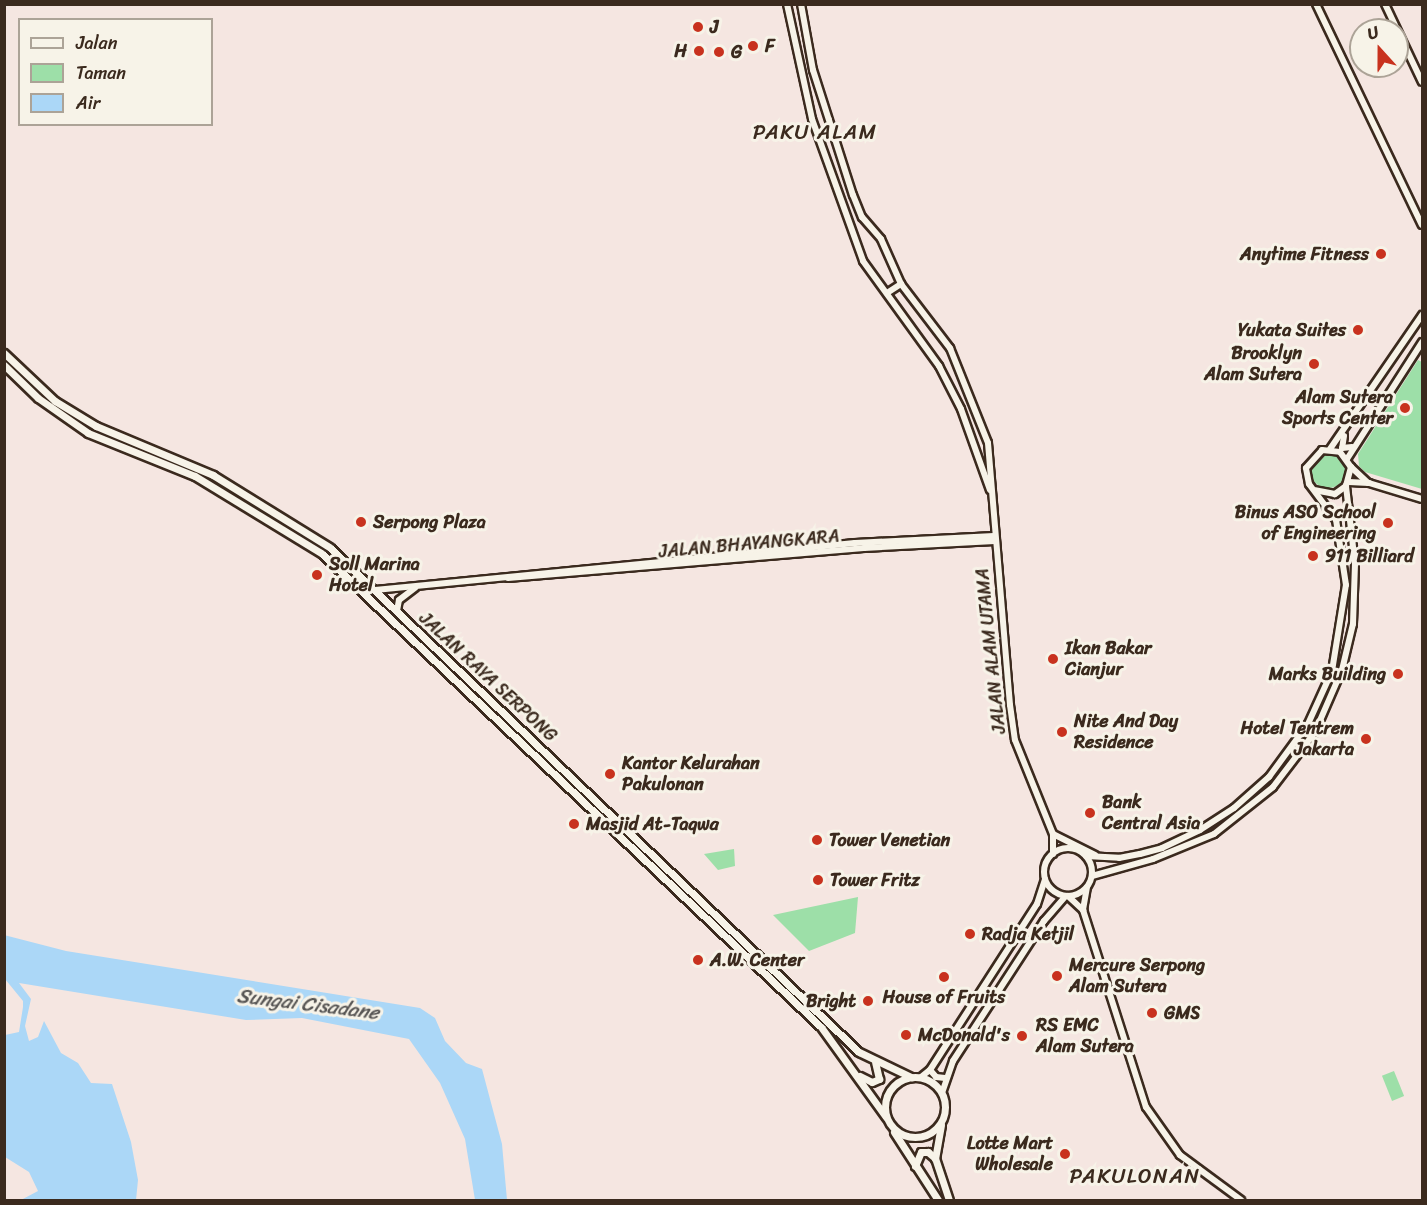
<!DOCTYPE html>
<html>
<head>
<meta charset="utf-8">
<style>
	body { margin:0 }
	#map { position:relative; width:1427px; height:1205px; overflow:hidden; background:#f5e6e1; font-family:Sriracha,sans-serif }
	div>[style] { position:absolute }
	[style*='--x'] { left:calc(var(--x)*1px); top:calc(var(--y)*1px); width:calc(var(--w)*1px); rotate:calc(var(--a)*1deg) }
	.green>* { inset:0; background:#9ddfa8; transform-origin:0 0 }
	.round { border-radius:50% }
	.water>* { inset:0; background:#abd7f7 }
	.roads { filter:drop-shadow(2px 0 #3b2a1e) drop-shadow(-2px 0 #3b2a1e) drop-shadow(0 2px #3b2a1e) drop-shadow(0 -2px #3b2a1e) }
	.secondary>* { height:6px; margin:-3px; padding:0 3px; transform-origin:3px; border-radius:3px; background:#f7f3e8 }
	.secondary>.ring { margin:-3px; padding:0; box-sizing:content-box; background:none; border:6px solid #f7f3e8; border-radius:50% }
	.primary>* { height:7px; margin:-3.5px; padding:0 3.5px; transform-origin:3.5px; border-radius:3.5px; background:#f7f3e8 }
	.primary>.ring { margin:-3.5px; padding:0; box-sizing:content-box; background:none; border:7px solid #f7f3e8; border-radius:50% }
	.dots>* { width:16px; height:16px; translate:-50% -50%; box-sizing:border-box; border:3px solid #f7f3e8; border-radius:50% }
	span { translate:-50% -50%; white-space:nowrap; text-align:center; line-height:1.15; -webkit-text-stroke:6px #f7f3e8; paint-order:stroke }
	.poi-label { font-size:18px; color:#3b2a1e; font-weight:700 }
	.left { translate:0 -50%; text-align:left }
	.right { translate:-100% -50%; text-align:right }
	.street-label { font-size:18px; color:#3b2a1e }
	.water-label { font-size:20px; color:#575554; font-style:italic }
	.quarter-label { font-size:21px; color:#3b2a1e; letter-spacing:1.5px }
	.frame { position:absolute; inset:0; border:6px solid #3b2a1e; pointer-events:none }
	.legend { position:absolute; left:18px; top:18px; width:195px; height:108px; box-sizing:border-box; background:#f7f3e8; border:2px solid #aca397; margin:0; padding:8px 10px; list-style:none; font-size:18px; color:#3b2a1e }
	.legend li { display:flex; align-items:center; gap:12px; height:30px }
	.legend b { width:30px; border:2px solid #aca397 }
	.north { position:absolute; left:1349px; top:18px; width:60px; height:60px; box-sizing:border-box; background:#f7f3e8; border:2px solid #aca397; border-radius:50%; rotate:339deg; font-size:16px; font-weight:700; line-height:24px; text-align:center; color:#3b2a1e }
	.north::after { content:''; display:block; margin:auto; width:21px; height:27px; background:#c8321e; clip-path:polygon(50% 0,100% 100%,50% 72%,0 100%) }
</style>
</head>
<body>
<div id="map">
	<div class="green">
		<i style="clip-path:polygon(1418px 360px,1422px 362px,1422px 489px,1365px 472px,1359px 466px,1358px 454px)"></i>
		<i class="round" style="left:1310px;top:452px;width:36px;height:36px"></i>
		<i style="clip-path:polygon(734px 849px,735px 866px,718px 870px,704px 854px)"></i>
		<i style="clip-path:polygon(858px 897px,855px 933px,809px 951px,773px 915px)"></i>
		<i style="left:1394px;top:1071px;width:27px;height:13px;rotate:68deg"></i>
	</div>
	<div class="water">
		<i style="clip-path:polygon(4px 935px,66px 951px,420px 1008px,435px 1018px,445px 1041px,466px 1063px,482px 1069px,502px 1144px,507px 1200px,475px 1200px,465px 1139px,440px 1083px,409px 1039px,302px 1018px,246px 1020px,19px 983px,31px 999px,25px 1026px,29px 1041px,38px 1037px,44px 1021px,61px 1053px,78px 1063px,91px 1083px,112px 1084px,131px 1142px,138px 1180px,136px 1200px,21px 1200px,38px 1191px,29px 1172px,5px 1157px,5px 1035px,19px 1032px,23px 1007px,23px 1001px,5px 979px)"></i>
	</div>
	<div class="roads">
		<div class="secondary">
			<i style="--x:787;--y:4;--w:118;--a:77.7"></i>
			<i style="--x:812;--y:119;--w:151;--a:70.2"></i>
			<i style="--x:863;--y:261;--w:130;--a:54.1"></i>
			<i style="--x:939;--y:366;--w:48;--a:62.9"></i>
			<i style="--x:961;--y:409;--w:86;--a:70.3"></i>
			<i style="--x:801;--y:4;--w:67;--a:79.7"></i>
			<i style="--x:813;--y:70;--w:131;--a:72.3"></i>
			<i style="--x:853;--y:195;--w:24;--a:68"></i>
			<i style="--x:862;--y:217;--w:29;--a:49"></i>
			<i style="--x:881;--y:239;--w:49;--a:66"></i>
			<i style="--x:901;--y:284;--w:81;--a:52.6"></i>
			<i style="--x:950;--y:348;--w:102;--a:68.2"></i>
			<i style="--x:988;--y:443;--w:263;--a:85.2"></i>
			<i style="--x:1010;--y:705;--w:35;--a:82"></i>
			<i style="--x:1015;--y:740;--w:101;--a:68"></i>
			<i style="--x:1053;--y:834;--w:20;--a:90"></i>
			<i style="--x:1316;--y:4;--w:245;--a:64.4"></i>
			<i style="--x:1385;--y:4;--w:86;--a:64.6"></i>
			<i style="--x:887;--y:293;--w:17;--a:-33"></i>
			<i style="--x:1344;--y:436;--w:12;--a:99"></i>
			<i style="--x:1342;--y:448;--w:10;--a:-6"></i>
			<i style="--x:1330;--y:449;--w:163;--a:-55.5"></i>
			<i style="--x:1347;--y:459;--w:139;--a:-57.3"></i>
			<i style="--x:1351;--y:467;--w:23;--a:43"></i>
			<i style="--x:1349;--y:482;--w:20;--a:3"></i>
			<i style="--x:1369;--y:483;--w:55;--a:16.8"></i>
			<i style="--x:508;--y:578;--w:357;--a:-4.8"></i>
			<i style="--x:864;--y:548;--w:131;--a:-3.1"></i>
			<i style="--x:375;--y:590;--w:482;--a:-5.6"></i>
			<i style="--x:855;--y:543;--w:139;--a:-2.9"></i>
			<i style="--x:397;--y:611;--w:11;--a:-80"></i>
			<i style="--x:399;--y:600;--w:20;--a:-37"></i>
			<i style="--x:1053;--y:834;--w:47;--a:26.6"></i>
			<i class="ring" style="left:1044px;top:848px;width:42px;height:42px"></i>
			<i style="--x:1086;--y:856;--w:33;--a:3"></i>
			<i style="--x:1119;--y:858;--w:21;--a:-11"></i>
			<i style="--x:1140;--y:854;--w:23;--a:-15"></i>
			<i style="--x:1162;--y:848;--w:42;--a:-25.3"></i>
			<i style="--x:1200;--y:830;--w:40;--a:-32.9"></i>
			<i style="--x:1234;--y:808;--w:47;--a:-41.5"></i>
			<i style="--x:1269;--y:777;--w:66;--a:-53.7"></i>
			<i style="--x:1308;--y:724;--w:58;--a:-65.6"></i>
			<i style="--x:1332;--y:671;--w:87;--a:-80.8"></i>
			<i style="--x:1346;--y:585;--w:66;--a:-98.7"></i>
			<i style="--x:1336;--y:520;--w:45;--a:-126.9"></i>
			<i style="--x:1309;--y:484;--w:16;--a:-101"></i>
			<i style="--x:1306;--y:468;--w:24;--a:-48"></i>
			<i style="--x:1322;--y:450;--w:18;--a:6"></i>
			<i style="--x:1340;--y:452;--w:19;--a:54"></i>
			<i style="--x:1351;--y:467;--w:20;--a:105"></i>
			<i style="--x:1346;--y:486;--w:14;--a:144"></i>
			<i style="--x:1335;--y:494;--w:20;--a:-169"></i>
			<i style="--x:1092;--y:876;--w:63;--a:-15.6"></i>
			<i style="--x:1153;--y:859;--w:66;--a:-22.3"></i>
			<i style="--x:1214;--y:834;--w:75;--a:-38.5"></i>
			<i style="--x:1273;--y:787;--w:69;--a:-52.6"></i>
			<i style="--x:1315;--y:732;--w:68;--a:-66.5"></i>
			<i style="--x:1342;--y:670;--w:47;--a:-76.6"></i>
			<i style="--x:1353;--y:624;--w:60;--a:-88.1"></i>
			<i style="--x:1355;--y:564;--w:79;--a:-96.6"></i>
			<i style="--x:1087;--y:887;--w:23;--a:100"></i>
			<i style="--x:1083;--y:910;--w:207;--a:72.3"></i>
			<i style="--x:1146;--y:1107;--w:59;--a:54.7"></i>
			<i style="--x:1180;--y:1155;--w:76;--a:36.4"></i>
			<i style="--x:1068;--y:896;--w:21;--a:43"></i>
			<i style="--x:930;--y:1070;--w:9;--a:49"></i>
			<i style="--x:936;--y:1077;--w:9;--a:6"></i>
			<i style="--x:921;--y:1077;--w:11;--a:-38"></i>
			<i style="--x:930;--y:1070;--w:197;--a:-57.2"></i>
			<i style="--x:1037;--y:904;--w:26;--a:-72"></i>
			<i style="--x:942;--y:1093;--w:34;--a:-71"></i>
			<i style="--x:953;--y:1061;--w:167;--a:-57"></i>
			<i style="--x:1044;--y:921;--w:33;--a:-49"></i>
		</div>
		<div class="primary">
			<i style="--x:4;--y:353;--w:70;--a:43.3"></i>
			<i style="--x:55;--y:401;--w:48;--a:31.4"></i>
			<i style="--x:96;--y:426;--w:127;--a:22.7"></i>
			<i style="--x:213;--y:475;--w:137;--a:31.8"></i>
			<i style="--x:329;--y:547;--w:732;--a:43.62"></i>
			<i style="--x:859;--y:1052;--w:58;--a:25.7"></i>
			<i style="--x:4;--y:365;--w:47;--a:44.1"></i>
			<i style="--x:38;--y:398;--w:61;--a:35"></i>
			<i style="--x:88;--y:433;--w:115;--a:21.9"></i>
			<i style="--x:195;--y:476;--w:148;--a:31.4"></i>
			<i style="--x:321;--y:553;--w:689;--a:43.47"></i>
			<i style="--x:821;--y:1027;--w:111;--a:54.2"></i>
			<i style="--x:860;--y:1076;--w:13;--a:27"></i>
			<i style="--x:872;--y:1082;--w:8;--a:-23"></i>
			<i style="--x:879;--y:1079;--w:17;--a:-103"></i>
			<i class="ring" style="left:885px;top:1077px;width:53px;height:53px"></i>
			<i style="--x:941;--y:1125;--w:34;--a:100"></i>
			<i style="--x:935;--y:1158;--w:44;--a:71.6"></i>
			<i style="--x:894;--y:1132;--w:81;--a:57.1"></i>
			<i style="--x:915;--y:1166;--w:15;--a:-67"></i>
			<i style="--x:921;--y:1152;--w:7;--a:0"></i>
			<i style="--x:928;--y:1152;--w:9;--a:41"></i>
		</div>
	</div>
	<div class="dots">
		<i style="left:698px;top:27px;background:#c8321e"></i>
		<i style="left:753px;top:46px;background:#c8321e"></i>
		<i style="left:699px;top:51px;background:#c8321e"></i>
		<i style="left:719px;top:52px;background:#c8321e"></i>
		<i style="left:1381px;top:254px;background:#c8321e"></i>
		<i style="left:1358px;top:330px;background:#c8321e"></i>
		<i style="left:1314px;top:364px;background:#c8321e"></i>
		<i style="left:1405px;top:408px;background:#c8321e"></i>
		<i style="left:361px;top:522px;background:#c8321e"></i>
		<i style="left:1388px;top:523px;background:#c8321e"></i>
		<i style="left:1313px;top:556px;background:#c8321e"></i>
		<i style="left:317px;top:575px;background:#c8321e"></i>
		<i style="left:1053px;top:659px;background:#c8321e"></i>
		<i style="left:1398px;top:674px;background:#c8321e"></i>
		<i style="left:1062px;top:732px;background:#c8321e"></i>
		<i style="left:1366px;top:739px;background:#c8321e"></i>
		<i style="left:610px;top:774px;background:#c8321e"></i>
		<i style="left:1090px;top:813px;background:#c8321e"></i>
		<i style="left:574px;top:824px;background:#c8321e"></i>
		<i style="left:817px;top:840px;background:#c8321e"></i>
		<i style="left:818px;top:880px;background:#c8321e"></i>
		<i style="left:970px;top:934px;background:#c8321e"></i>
		<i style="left:698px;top:960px;background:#c8321e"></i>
		<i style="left:1057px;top:976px;background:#c8321e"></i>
		<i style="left:944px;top:977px;background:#c8321e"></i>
		<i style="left:868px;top:1001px;background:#c8321e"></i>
		<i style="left:1152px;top:1013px;background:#c8321e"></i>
		<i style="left:906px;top:1035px;background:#c8321e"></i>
		<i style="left:1022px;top:1036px;background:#c8321e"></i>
		<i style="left:1065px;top:1154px;background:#c8321e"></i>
	</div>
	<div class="poi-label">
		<span class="left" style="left:710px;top:27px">J</span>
		<span class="left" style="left:765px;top:46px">F</span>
		<span class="right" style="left:687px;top:51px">H</span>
		<span class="left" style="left:731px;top:52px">G</span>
		<span class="right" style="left:1369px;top:254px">Anytime Fitness</span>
		<span class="right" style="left:1346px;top:330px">Yukata Suites</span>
		<span class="right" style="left:1302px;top:364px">Brooklyn<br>Alam Sutera</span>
		<span class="right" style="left:1393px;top:408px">Alam Sutera<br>Sports Center</span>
		<span class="right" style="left:1376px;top:523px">Binus ASO School<br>of Engineering</span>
		<span class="left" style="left:373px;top:522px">Serpong Plaza</span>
		<span class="left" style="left:1325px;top:556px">911 Billiard</span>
		<span class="left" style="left:329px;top:575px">Soll Marina<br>Hotel</span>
		<span class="left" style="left:1065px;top:659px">Ikan Bakar<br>Cianjur</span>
		<span class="right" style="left:1386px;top:674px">Marks Building</span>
		<span class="left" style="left:1074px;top:732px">Nite And Day<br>Residence</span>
		<span class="right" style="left:1354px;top:739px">Hotel Tentrem<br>Jakarta</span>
		<span class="left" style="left:622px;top:774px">Kantor Kelurahan<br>Pakulonan</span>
		<span class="left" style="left:1102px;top:813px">Bank<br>Central Asia</span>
		<span class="left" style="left:586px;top:824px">Masjid At-Taqwa</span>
		<span class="left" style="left:829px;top:840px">Tower Venetian</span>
		<span class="left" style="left:830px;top:880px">Tower Fritz</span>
		<span class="left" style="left:982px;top:934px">Radja Ketjil</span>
		<span class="left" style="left:710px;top:960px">A.W. Center</span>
		<span class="left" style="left:1069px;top:976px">Mercure Serpong<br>Alam Sutera</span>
		<span style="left:944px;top:997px">House of Fruits</span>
		<span class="right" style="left:856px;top:1001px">Bright</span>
		<span class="left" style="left:1164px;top:1013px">GMS</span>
		<span class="left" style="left:1036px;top:1036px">RS EMC<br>Alam Sutera</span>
		<span class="left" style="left:918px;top:1035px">McDonald's</span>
		<span class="right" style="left:1053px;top:1154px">Lotte Mart<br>Wholesale</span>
	</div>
	<div class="street-label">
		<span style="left:749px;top:544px;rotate:-5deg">JALAN BHAYANGKARA</span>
		<span style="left:991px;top:651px;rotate:-96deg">JALAN ALAM UTAMA</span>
		<span style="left:488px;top:677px;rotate:43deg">JALAN RAYA SERPONG</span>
	</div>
	<div class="water-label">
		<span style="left:308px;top:1004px;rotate:7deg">Sungai Cisadane</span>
	</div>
	<div class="quarter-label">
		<span style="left:815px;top:132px">PAKU ALAM</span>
		<span style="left:1135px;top:1176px">PAKULONAN</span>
	</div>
	<div class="frame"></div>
	<ul class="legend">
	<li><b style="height:8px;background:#f7f3e8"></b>Jalan</li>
	<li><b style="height:16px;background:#9ddfa8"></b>Taman</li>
	<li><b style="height:16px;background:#abd7f7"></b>Air</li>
	</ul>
	<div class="north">U</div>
</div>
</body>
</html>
